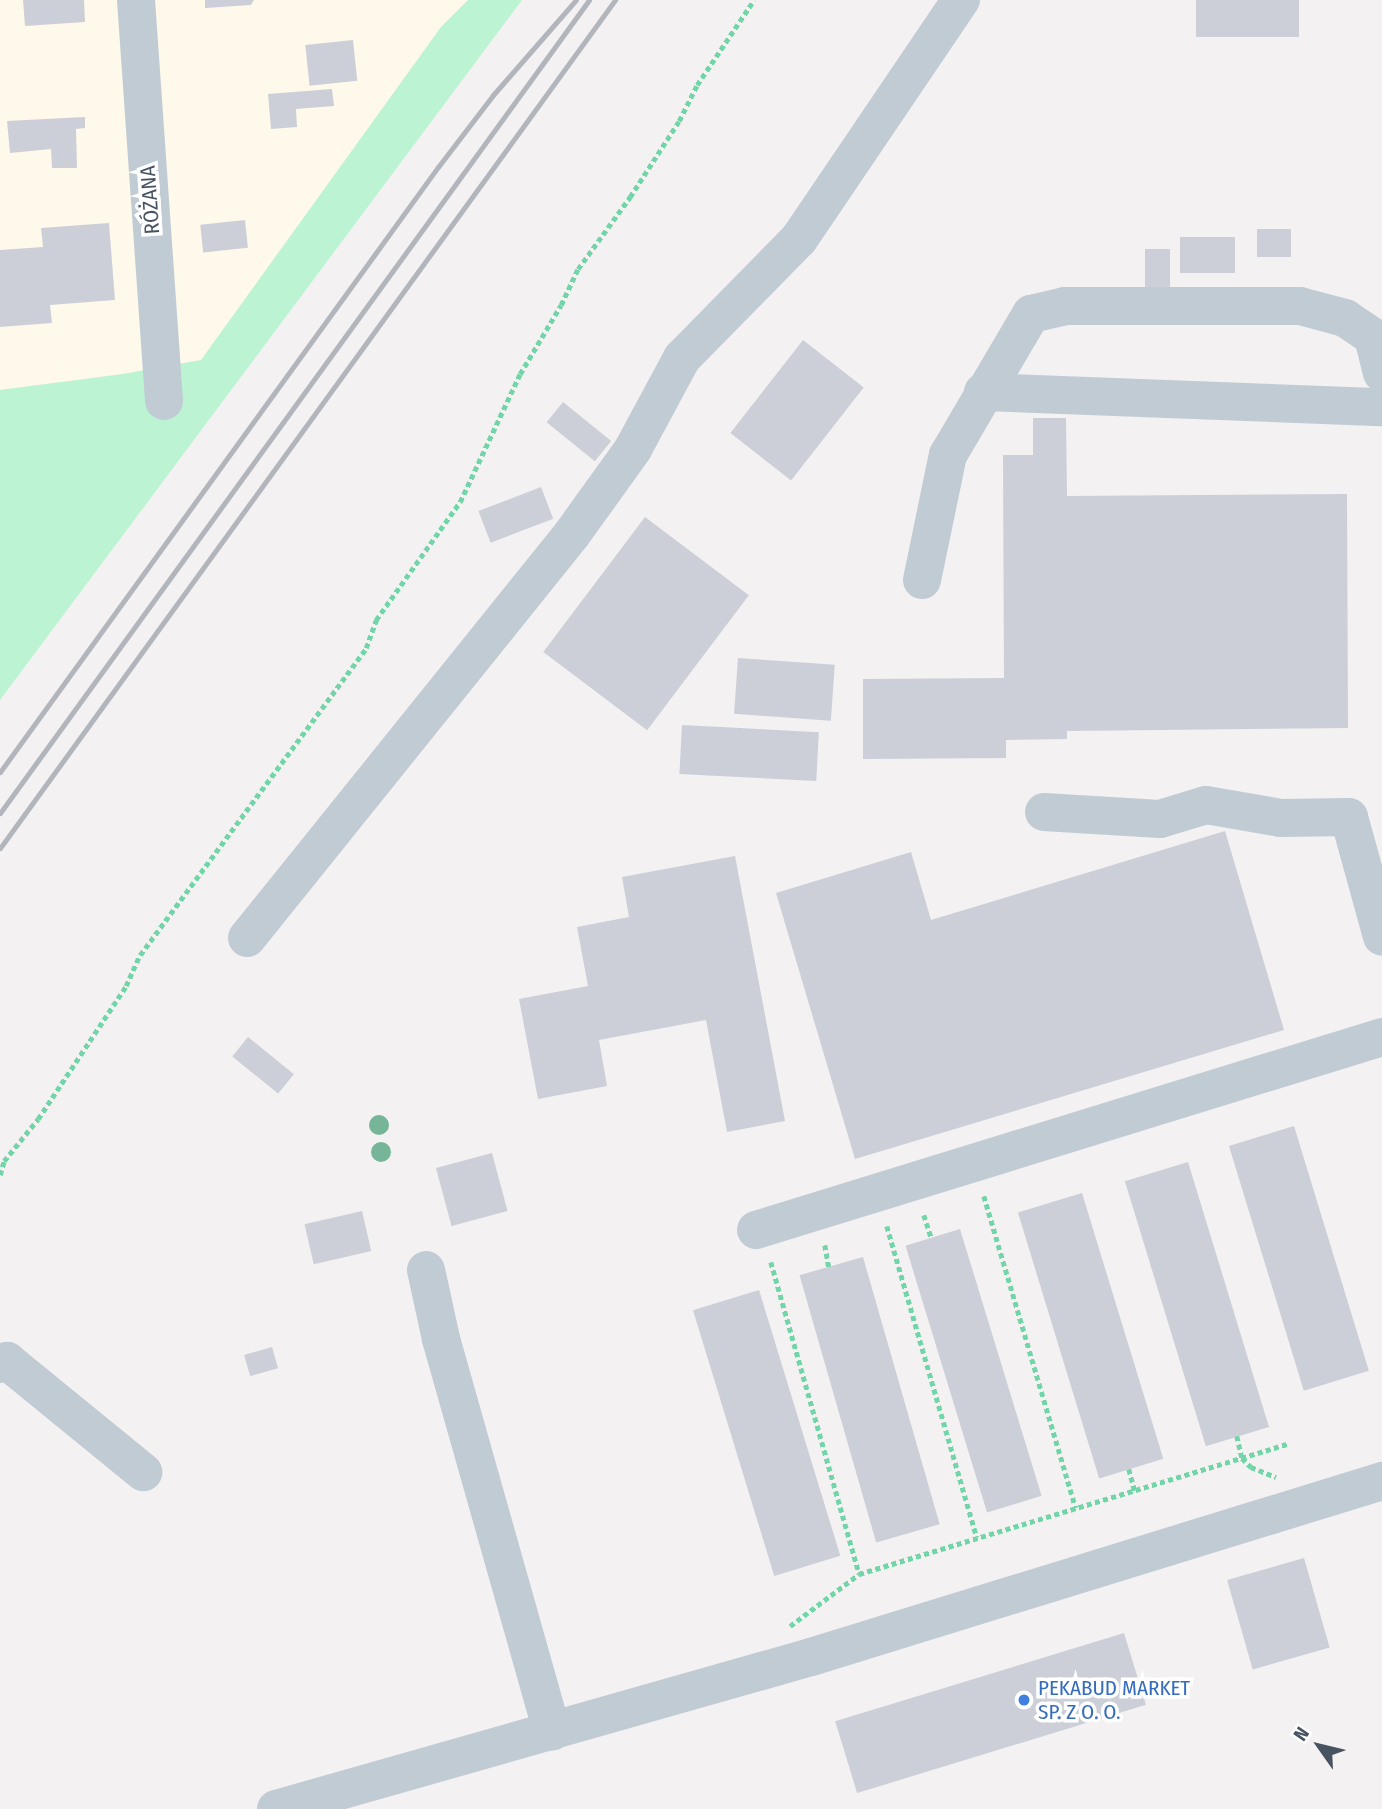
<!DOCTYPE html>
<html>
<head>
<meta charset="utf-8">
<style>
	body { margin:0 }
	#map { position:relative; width:1382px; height:1809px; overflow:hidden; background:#f3f1f1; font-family:"Fira Sans Condensed",sans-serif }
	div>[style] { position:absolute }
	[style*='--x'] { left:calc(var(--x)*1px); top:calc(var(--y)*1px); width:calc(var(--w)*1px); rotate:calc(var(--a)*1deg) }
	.commercial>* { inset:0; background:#fef9ea }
	.green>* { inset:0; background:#bcf4d3 }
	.building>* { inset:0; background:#cccfd7; transform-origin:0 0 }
	.path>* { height:4.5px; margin-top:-2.25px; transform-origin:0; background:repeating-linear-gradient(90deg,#71d5a7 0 5px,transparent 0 8.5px) }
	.minor>* { height:38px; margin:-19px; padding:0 19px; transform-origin:19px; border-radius:19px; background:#c0cbd4 }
	.rail>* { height:5px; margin:-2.5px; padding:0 2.5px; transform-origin:2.5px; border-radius:2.5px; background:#b2b6bc }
	.trees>* { width:20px; height:20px; margin:-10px; border-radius:50%; background:#76b597 }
	.dots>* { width:19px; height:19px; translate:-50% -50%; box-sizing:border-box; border:4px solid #fff; border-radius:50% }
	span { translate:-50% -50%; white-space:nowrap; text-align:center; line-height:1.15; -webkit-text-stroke:7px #fff; paint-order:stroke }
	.street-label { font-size:21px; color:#475360 }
	.shop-label { font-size:21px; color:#366cbe }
	.left { translate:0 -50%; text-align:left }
	.north { position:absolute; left:1284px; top:1711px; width:70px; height:70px; -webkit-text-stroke:5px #fff; paint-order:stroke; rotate:304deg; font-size:19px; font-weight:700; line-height:28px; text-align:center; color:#475360 }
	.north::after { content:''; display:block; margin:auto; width:24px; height:32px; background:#475360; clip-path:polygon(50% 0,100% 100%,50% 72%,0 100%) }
</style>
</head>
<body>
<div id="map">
	<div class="commercial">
		<i style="clip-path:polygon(0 0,468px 0,441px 27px,201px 360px,123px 374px,0 390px)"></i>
	</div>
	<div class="green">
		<i style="clip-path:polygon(468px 0,522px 0,0 700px,0 390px,123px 374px,201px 360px,441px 27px)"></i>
	</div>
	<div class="building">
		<i style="clip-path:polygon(23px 0,84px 0,85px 22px,25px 26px)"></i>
		<i style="clip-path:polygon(205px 0,254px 0,251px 5px,205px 8px)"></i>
		<i style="left:1196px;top:0;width:103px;height:37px"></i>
		<i style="left:353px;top:40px;width:41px;height:48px;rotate:84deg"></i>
		<i style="clip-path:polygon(332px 89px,334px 106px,296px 109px,297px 127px,271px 129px,268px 94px)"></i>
		<i style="clip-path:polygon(85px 117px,85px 128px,76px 129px,77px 168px,52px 168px,51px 149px,10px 153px,7px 121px)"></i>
		<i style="left:245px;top:220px;width:28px;height:45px;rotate:84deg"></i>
		<i style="clip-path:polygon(109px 223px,115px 300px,50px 305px,52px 323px,0 327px,0 250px,43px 247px,41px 228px)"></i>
		<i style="left:1257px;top:229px;width:34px;height:28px"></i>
		<i style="left:1180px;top:237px;width:55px;height:36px"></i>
		<i style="left:1145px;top:249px;width:25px;height:44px"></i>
		<i style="left:803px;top:340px;width:77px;height:118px;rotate:38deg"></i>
		<i style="left:563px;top:402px;width:62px;height:26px;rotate:39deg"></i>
		<i style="clip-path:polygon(1033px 418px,1066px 418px,1067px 496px,1347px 494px,1348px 728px,1067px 731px,1067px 739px,1006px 740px,1006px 758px,863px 759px,863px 679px,1004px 678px,1003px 455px,1033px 455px)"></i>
		<i style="left:541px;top:487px;width:34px;height:67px;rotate:69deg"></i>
		<i style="left:645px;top:517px;width:130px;height:169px;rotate:37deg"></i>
		<i style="left:738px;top:658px;width:97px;height:56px;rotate:4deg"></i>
		<i style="left:682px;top:725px;width:137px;height:49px;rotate:3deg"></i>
		<i style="clip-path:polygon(1225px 831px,1284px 1030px,855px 1159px,776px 893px,911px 852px,931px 920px)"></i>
		<i style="clip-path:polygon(735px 856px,785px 1121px,727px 1132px,706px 1020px,599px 1040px,607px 1086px,538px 1099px,519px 999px,588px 986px,577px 927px,629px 917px,622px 877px)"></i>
		<i style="left:248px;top:1037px;width:59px;height:25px;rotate:39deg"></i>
		<i style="left:1294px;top:1126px;width:256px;height:68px;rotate:73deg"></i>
		<i style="left:492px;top:1153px;width:60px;height:58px;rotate:75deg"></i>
		<i style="left:1188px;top:1162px;width:277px;height:66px;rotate:73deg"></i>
		<i style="left:1082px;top:1193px;width:278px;height:67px;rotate:73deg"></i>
		<i style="left:362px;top:1211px;width:41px;height:59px;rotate:77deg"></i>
		<i style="left:960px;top:1229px;width:279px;height:57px;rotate:73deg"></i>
		<i style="left:863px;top:1257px;width:278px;height:66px;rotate:74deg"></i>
		<i style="left:759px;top:1290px;width:278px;height:69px;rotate:73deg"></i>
		<i style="left:272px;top:1347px;width:22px;height:29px;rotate:74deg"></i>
		<i style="left:1304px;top:1558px;width:93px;height:80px;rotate:74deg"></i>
		<i style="left:1124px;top:1633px;width:75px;height:302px;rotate:73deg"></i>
	</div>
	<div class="path">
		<i style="--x:0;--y:1175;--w:15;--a:-74"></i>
		<i style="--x:4;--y:1161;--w:54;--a:-51"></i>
		<i style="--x:38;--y:1119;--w:159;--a:-56.5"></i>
		<i style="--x:126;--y:986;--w:34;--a:-66"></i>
		<i style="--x:140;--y:955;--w:381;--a:-53.6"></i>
		<i style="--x:366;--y:648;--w:30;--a:-70"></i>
		<i style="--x:376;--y:620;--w:145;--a:-54.6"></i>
		<i style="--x:460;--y:502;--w:141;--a:-64.9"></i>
		<i style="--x:520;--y:374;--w:80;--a:-59.3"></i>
		<i style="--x:561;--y:305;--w:40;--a:-65"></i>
		<i style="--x:578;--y:269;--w:89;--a:-54.2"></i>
		<i style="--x:630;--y:197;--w:90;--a:-57.2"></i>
		<i style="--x:679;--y:121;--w:40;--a:-63.4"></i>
		<i style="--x:697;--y:85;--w:102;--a:-56.2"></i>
		<i style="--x:984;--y:1196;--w:325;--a:73.6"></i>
		<i style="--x:924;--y:1215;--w:23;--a:72"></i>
		<i style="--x:887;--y:1226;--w:324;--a:73.9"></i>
		<i style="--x:825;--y:1245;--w:22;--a:80"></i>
		<i style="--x:771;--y:1262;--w:324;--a:74.2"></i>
		<i style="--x:859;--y:1574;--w:448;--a:-16.9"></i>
		<i style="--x:1237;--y:1436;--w:23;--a:77"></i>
		<i style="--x:1242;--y:1458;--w:13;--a:45"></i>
		<i style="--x:1251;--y:1467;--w:27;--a:22"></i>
		<i style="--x:1129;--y:1469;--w:23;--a:75"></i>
		<i style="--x:790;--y:1626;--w:86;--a:-37"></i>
	</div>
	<div class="minor">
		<i style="--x:136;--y:0;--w:402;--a:86"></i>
		<i style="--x:983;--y:392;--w:399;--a:2.2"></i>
		<i style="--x:922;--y:580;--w:128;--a:-78.3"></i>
		<i style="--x:948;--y:455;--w:164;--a:-59.5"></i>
		<i style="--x:1031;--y:314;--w:35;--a:-13"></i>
		<i style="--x:1065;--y:306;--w:235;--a:0"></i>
		<i style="--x:1300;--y:306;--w:47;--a:14.9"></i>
		<i style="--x:1345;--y:318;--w:34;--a:34"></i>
		<i style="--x:1373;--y:337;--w:37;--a:76"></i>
		<i style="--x:1044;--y:812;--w:116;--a:3.5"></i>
		<i style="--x:1160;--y:819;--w:48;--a:-16.9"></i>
		<i style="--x:1206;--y:805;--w:76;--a:9.8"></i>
		<i style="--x:1281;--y:818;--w:68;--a:-0.8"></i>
		<i style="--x:1349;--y:817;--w:124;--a:74.6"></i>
		<i style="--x:247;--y:938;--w:518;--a:-51.18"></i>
		<i style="--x:572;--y:534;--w:105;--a:-54.3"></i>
		<i style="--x:633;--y:449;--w:103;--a:-61.7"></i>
		<i style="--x:682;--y:358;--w:167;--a:-45.5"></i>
		<i style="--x:799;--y:239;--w:289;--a:-55.9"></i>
		<i style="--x:756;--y:1230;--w:655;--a:-17.13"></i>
		<i style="--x:426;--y:1270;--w:71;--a:77.7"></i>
		<i style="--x:441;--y:1339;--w:408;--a:74.2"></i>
		<i style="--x:0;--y:1364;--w:8;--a:-23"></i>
		<i style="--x:7;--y:1361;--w:176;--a:39.2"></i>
		<i style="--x:276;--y:1809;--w:556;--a:-15.86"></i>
		<i style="--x:811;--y:1657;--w:598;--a:-17.13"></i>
	</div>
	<div class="rail">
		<i style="--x:0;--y:772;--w:747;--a:-54.1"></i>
		<i style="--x:438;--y:167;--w:91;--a:-52.6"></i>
		<i style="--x:493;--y:95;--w:126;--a:-48.9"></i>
		<i style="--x:0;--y:813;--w:1004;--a:-54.08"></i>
		<i style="--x:0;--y:848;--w:1048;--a:-54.05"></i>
	</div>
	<div class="trees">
		<i style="left:379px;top:1125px"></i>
		<i style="left:381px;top:1152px"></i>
	</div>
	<div class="dots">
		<i style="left:1024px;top:1700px;background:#3f7fe0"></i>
	</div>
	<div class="street-label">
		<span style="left:150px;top:200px;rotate:-94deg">RÓŻANA</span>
	</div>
	<div class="shop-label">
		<span class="left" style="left:1038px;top:1700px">PEKABUD MARKET<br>SP. Z O. O.</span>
	</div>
	<div class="north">N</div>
</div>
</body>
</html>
